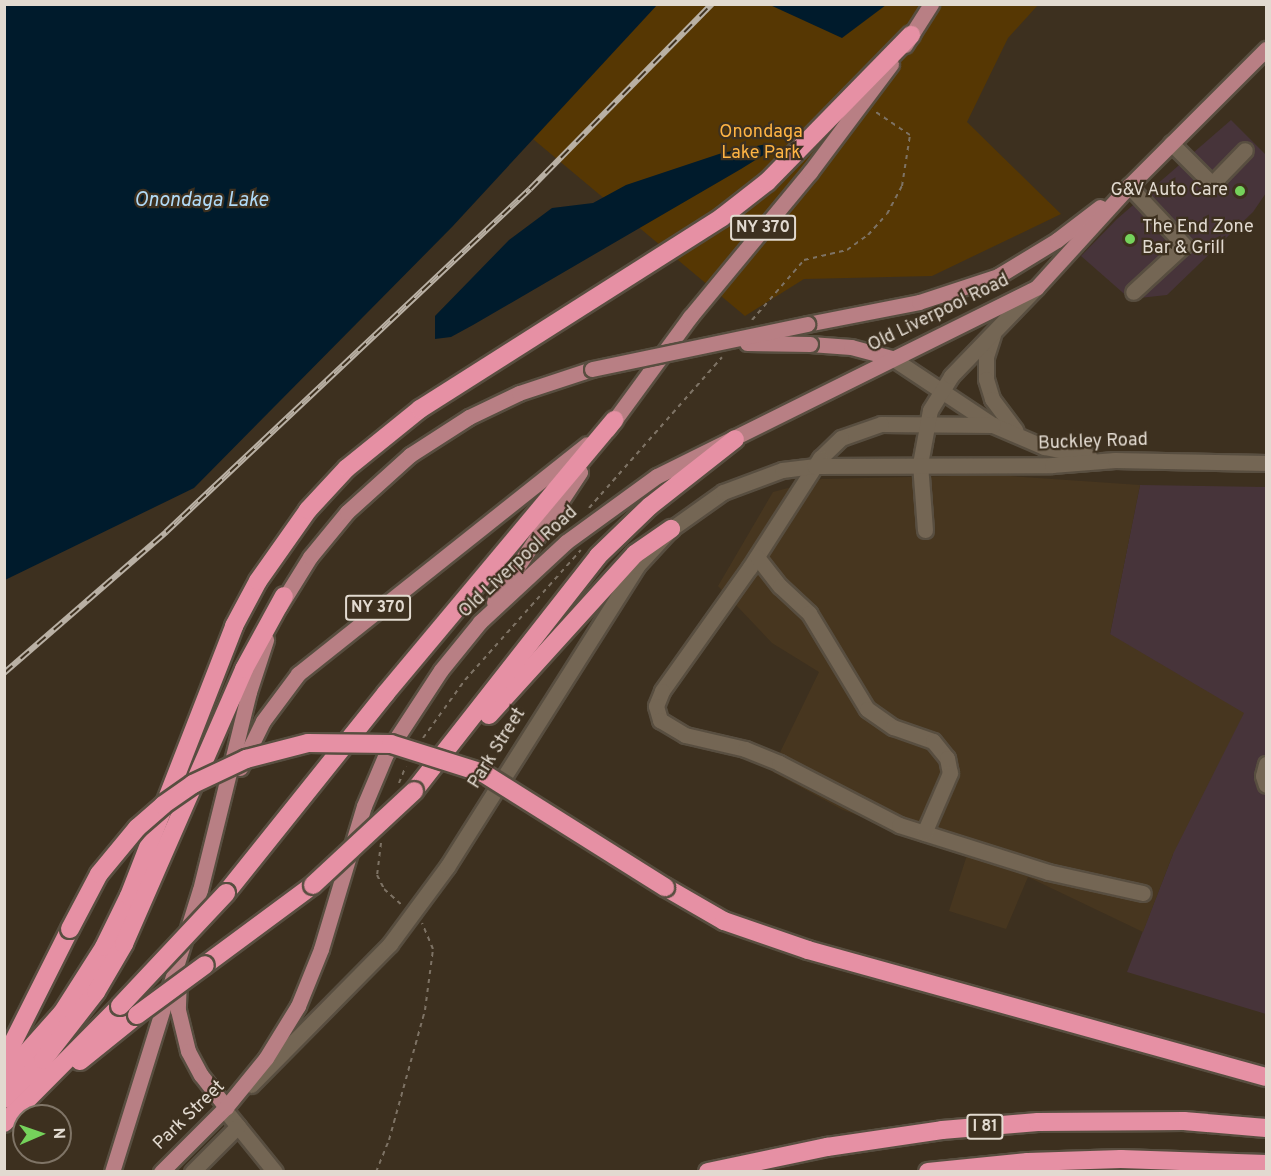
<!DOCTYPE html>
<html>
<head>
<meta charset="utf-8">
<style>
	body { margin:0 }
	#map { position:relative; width:1271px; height:1176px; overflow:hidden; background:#3d301f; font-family:Overpass,sans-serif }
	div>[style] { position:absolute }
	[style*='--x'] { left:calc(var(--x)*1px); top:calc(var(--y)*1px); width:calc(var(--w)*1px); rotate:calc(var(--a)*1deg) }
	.commercial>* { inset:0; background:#47343a }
	.built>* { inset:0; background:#47361f }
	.green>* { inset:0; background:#563703 }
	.water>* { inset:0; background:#001b2c }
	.path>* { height:2px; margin-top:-1px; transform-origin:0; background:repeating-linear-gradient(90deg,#7d7264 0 4.5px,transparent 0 9px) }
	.roads { filter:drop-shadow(2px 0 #584e40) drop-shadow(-2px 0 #584e40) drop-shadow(0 2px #584e40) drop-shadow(0 -2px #584e40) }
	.minor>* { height:15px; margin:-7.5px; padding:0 7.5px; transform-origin:7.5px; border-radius:7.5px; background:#746654 }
	.major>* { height:15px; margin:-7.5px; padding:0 7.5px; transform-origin:7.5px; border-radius:7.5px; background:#b87f84 }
	.highway>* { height:18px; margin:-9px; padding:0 9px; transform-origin:9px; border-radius:9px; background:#e690a4 }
	.rail>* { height:6px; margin-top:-3px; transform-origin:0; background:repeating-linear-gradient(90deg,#3d301f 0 11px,#b9b0a4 0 22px); box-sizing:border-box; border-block:2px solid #b9b0a4 }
	.bridges { filter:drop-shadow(2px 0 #584e40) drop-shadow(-2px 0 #584e40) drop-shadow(0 2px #584e40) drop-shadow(0 -2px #584e40) }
	.major-bridge>* { height:15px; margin:-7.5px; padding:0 7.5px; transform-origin:7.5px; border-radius:7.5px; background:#b87f84 }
	.highway-bridge>* { height:18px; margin:-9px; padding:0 9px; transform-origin:9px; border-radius:9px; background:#e690a4 }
	.dots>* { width:16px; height:16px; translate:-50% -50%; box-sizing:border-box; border:3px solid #3d301f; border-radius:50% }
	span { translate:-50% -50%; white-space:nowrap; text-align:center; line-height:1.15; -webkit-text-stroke:4.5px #3d301f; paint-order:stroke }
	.shield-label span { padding:2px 4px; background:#3d301f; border:2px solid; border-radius:4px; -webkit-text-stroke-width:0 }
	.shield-label { font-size:16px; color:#e2dad0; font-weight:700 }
	.park-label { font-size:18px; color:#ffb444 }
	.poi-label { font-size:18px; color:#e2dad0 }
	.right { translate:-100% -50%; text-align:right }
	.left { translate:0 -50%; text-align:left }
	.street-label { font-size:18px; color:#e2dad0 }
	.water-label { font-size:20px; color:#b0daf7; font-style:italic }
	.frame { position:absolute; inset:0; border:6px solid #e2dad0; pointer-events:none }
	.north { position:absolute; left:12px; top:1104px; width:60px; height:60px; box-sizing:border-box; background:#3d301f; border:2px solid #7f7466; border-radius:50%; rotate:88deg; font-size:16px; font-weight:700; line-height:24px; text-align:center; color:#e2dad0 }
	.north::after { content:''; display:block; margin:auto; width:21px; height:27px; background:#75d25b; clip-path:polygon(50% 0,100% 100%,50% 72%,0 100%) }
</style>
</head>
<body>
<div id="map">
	<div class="commercial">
		<i style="clip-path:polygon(1231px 120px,1266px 155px,1266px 193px,1253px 212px,1167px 295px,1130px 299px,1081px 256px,1117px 219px)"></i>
		<i style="clip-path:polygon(1140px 485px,1266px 487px,1266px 1014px,1127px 972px,1173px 854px,1110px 634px)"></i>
	</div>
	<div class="built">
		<i style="clip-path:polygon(996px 475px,1140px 485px,1110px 634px,1244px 713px,1173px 854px,1143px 932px,1028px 877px,1006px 929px,949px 911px,967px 855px,843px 810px,771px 771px,819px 672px,772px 643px,718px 586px,773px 492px,822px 479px)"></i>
	</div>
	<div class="green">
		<i style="clip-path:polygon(657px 5px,1038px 5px,1008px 38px,967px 122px,1061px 214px,932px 276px,804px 279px,745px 316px,533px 139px)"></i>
	</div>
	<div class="water">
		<i style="clip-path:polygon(5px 4px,657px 4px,657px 5px,452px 227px,194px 488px,5px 580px)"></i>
		<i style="clip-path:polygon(770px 5px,886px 5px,842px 38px)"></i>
		<i style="clip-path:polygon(766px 144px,767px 153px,741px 169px,473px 325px,451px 337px,435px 339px,435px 316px,509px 240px,552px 208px,593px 203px,626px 185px,722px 153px)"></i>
	</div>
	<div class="path">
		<i style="--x:752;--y:320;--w:79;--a:-49.1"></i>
		<i style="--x:804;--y:260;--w:44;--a:-13.1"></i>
		<i style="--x:847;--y:250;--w:26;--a:-36"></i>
		<i style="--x:868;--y:235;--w:28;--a:-48"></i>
		<i style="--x:887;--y:214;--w:32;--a:-62"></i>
		<i style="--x:902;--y:186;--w:52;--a:-81.1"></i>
		<i style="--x:910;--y:135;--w:45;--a:-146"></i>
		<i style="--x:589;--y:508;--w:201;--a:-48.6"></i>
		<i style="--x:423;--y:738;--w:72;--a:-54.1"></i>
		<i style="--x:465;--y:680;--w:174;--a:-48.3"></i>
		<i style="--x:399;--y:783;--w:18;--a:-68"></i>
		<i style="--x:381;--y:843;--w:32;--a:97"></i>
		<i style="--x:377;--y:875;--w:16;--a:63"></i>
		<i style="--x:384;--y:889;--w:24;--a:42"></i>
		<i style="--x:376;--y:1172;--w:35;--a:-68"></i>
		<i style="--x:389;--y:1140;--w:135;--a:-74.5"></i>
		<i style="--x:425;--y:1010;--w:62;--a:-82.5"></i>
		<i style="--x:433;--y:949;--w:28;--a:-113"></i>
	</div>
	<div class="roads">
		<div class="minor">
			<i style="--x:1171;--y:143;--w:58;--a:45"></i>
			<i style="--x:1212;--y:184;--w:47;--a:-45.9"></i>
			<i style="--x:1129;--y:186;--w:81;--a:47"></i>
			<i style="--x:1184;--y:245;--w:69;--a:137.3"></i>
			<i style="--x:993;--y:335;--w:23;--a:108"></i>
			<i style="--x:986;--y:357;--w:22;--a:90"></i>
			<i style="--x:986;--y:379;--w:21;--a:73"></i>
			<i style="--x:992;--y:399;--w:39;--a:53"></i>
			<i style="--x:892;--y:358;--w:121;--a:33.6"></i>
			<i style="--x:993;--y:425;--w:56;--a:23.3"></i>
			<i style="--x:1044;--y:447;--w:46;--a:11.3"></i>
			<i style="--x:993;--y:425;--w:112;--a:-179.5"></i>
			<i style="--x:881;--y:424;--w:42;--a:160.7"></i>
			<i style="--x:841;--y:438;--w:29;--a:136"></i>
			<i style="--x:820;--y:458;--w:130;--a:122.7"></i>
			<i style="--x:750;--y:567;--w:152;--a:125.4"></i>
			<i style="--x:662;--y:691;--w:16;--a:112"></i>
			<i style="--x:656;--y:706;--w:15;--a:74"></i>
			<i style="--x:660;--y:720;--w:29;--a:31"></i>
			<i style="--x:685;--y:735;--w:62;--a:13.1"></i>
			<i style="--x:745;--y:749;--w:37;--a:22"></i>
			<i style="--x:779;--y:763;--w:135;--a:27.3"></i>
			<i style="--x:899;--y:825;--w:156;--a:17.5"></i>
			<i style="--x:1048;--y:872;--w:97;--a:12.5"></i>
			<i style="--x:925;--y:530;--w:66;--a:-94.3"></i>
			<i style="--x:920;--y:464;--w:55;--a:-79.5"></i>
			<i style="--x:930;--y:410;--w:40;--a:-58"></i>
			<i style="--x:951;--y:376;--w:121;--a:-46"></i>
			<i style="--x:757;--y:557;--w:37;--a:52"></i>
			<i style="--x:780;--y:586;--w:40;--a:43"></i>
			<i style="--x:809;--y:613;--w:112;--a:58.9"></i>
			<i style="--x:867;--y:709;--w:32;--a:35"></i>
			<i style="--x:893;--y:727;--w:42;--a:19.3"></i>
			<i style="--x:933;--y:741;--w:22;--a:51"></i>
			<i style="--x:947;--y:758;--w:15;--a:79"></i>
			<i style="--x:950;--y:773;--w:65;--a:113.4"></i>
			<i style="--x:1266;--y:764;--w:12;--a:104"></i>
			<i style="--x:1263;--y:776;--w:9;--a:72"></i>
			<i style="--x:251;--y:1085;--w:198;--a:-45.4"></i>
			<i style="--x:390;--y:944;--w:96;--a:-53.5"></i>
			<i style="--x:447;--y:867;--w:356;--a:-57.7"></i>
			<i style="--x:637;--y:566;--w:50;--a:-47.4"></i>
			<i style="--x:671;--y:529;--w:64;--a:-35.4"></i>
			<i style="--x:723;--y:492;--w:63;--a:-20.4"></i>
			<i style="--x:782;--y:470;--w:32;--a:-7"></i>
			<i style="--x:814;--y:466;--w:238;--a:-0.2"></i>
			<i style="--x:1052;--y:465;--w:63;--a:-4.5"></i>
			<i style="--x:1115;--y:460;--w:151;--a:1.1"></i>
			<i style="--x:224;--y:1109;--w:81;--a:51"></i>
			<i style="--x:192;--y:1172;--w:65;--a:-45"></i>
		</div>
		<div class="major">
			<i style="--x:905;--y:45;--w:49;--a:-57.6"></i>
			<i style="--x:807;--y:324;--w:114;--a:-11.1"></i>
			<i style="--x:919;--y:302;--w:83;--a:-18.2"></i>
			<i style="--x:998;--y:276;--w:69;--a:-31.4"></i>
			<i style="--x:1057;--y:240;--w:54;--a:-37.5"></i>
			<i style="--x:810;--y:344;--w:41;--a:4.2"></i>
			<i style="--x:851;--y:347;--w:42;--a:15"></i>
			<i style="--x:608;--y:429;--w:139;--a:-53.8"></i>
			<i style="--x:690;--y:317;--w:188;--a:-50.4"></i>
			<i style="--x:810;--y:172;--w:135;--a:-53.1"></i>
			<i style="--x:494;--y:602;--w:156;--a:-56.5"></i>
			<i style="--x:279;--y:607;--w:59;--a:-58.2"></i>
			<i style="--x:310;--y:557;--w:58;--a:-50.6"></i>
			<i style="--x:347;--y:512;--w:85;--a:-42.1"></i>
			<i style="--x:410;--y:455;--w:70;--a:-32.8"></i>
			<i style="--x:469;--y:417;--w:55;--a:-25.6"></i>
			<i style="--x:519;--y:393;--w:77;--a:-18.2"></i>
			<i style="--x:240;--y:768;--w:52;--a:-63.9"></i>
			<i style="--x:263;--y:721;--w:59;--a:-53.3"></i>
			<i style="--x:298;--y:674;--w:369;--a:-38.5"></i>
			<i style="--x:179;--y:976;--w:34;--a:92"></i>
			<i style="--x:178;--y:1010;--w:42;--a:76.3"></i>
			<i style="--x:188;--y:1051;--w:27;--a:62"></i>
			<i style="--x:201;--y:1075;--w:41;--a:52"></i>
			<i style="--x:112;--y:1172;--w:295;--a:-72.7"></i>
			<i style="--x:200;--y:890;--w:204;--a:-76.1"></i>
			<i style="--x:249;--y:692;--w:55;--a:-71.9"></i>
			<i style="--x:161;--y:1172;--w:92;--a:-45"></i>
			<i style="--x:226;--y:1107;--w:63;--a:-50.8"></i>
			<i style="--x:266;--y:1058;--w:61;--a:-58.4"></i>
			<i style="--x:298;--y:1006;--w:61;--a:-68"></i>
			<i style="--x:321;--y:949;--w:149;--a:-73.3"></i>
			<i style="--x:364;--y:806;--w:56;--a:-67.1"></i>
			<i style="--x:386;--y:754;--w:100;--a:-56.8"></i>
			<i style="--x:441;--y:670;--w:62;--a:-50.9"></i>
			<i style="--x:480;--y:622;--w:117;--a:-42.9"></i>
			<i style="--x:566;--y:542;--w:112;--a:-36"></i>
			<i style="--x:657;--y:476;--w:424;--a:-26.4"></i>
			<i style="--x:1037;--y:287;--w:137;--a:-47.7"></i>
			<i style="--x:1129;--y:186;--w:194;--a:-45"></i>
		</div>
		<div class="highway">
			<i style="--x:489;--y:715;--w:217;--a:-47.8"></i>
			<i style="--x:635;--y:554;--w:44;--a:-34.8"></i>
			<i style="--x:414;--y:791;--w:298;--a:-51.9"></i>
			<i style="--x:598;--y:556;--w:72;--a:-43.9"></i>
			<i style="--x:650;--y:506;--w:108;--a:-38.2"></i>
			<i style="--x:665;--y:887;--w:68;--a:30"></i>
			<i style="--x:724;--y:921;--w:89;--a:19"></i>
			<i style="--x:808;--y:950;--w:475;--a:15.5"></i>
			<i style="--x:226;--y:893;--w:256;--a:-51.3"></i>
			<i style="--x:386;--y:693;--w:356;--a:-50.1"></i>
			<i style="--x:205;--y:965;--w:134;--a:-36.5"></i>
			<i style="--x:4;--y:1060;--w:147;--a:-63.3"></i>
			<i style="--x:80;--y:1061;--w:73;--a:-38.9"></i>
			<i style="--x:4;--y:1078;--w:87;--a:-48.3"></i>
			<i style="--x:62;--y:1013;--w:78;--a:-57.5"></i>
			<i style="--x:104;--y:947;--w:57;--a:-63.9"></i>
			<i style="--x:129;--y:896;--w:290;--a:-68.7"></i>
			<i style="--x:234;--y:626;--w:51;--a:-61.9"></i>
			<i style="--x:258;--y:581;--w:87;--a:-54.8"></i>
			<i style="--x:308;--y:510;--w:57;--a:-47.1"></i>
			<i style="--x:347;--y:468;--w:94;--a:-38.9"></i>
			<i style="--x:420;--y:409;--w:358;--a:-32.4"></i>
			<i style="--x:722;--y:217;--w:57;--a:-37.9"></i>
			<i style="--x:767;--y:182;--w:206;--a:-45.6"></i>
			<i style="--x:4;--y:1099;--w:55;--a:-45"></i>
			<i style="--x:43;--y:1060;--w:86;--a:-52.1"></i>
			<i style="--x:96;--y:992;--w:56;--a:-59.7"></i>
			<i style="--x:124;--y:944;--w:300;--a:-66.4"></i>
			<i style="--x:244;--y:669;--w:83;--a:-61.3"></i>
			<i style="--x:4;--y:1123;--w:165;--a:-45.2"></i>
			<i style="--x:708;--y:1172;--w:122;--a:-11.9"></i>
			<i style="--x:827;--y:1147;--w:116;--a:-8.4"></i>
			<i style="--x:942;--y:1130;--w:96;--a:-4.8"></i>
			<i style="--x:1038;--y:1122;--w:146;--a:-0.4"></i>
			<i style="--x:1184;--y:1121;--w:82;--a:4.9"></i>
			<i style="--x:928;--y:1172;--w:100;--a:-5.7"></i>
			<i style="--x:1028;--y:1162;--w:93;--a:-1.8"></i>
			<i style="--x:1121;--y:1159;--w:145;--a:2"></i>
		</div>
	</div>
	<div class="rail">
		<i style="--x:4;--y:673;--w:215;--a:-41"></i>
		<i style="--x:166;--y:532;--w:500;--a:-43.3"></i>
		<i style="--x:530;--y:189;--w:260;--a:-45.5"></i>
	</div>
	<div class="bridges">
		<div class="major-bridge">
			<i style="--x:747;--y:343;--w:63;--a:0.9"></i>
			<i style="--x:592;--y:369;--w:220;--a:-11.8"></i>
		</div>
		<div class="highway-bridge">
			<i style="--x:313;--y:885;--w:138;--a:-42.9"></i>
			<i style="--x:70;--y:929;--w:62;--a:-62.2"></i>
			<i style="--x:99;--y:874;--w:60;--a:-50.4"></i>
			<i style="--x:137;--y:828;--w:35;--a:-41"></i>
			<i style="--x:163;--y:805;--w:37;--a:-35"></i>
			<i style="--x:193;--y:784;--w:59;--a:-25.3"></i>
			<i style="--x:246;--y:759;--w:64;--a:-14.5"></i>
			<i style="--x:308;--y:743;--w:83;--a:0.7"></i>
			<i style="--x:391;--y:744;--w:96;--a:17.5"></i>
			<i style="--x:483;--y:773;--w:215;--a:32.1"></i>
			<i style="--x:120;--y:1006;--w:155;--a:-46.8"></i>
			<i style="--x:137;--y:1015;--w:84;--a:-36.3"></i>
		</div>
	</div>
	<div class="dots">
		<i style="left:1240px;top:191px;background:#75d25b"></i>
		<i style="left:1130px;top:239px;background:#75d25b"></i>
	</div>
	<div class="shield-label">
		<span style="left:763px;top:228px">NY 370</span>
		<span style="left:378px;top:608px">NY 370</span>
		<span style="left:985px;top:1127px">I 81</span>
	</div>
	<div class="park-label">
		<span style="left:761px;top:144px">Onondaga<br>Lake Park</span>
	</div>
	<div class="poi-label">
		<span class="right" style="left:1228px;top:191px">G&amp;V Auto Care</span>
		<span class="left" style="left:1142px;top:239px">The End Zone<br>Bar &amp; Grill</span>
	</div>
	<div class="street-label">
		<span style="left:939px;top:314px;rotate:-26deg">Old Liverpool Road</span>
		<span style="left:1093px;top:443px;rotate:-2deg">Buckley Road</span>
		<span style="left:519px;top:563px;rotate:-43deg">Old Liverpool Road</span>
		<span style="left:498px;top:749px;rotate:-58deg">Park Street</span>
		<span style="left:190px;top:1116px;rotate:-44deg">Park Street</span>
	</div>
	<div class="water-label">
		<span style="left:201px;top:201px">Onondaga Lake</span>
	</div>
	<div class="frame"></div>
	<div class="north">N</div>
</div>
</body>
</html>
